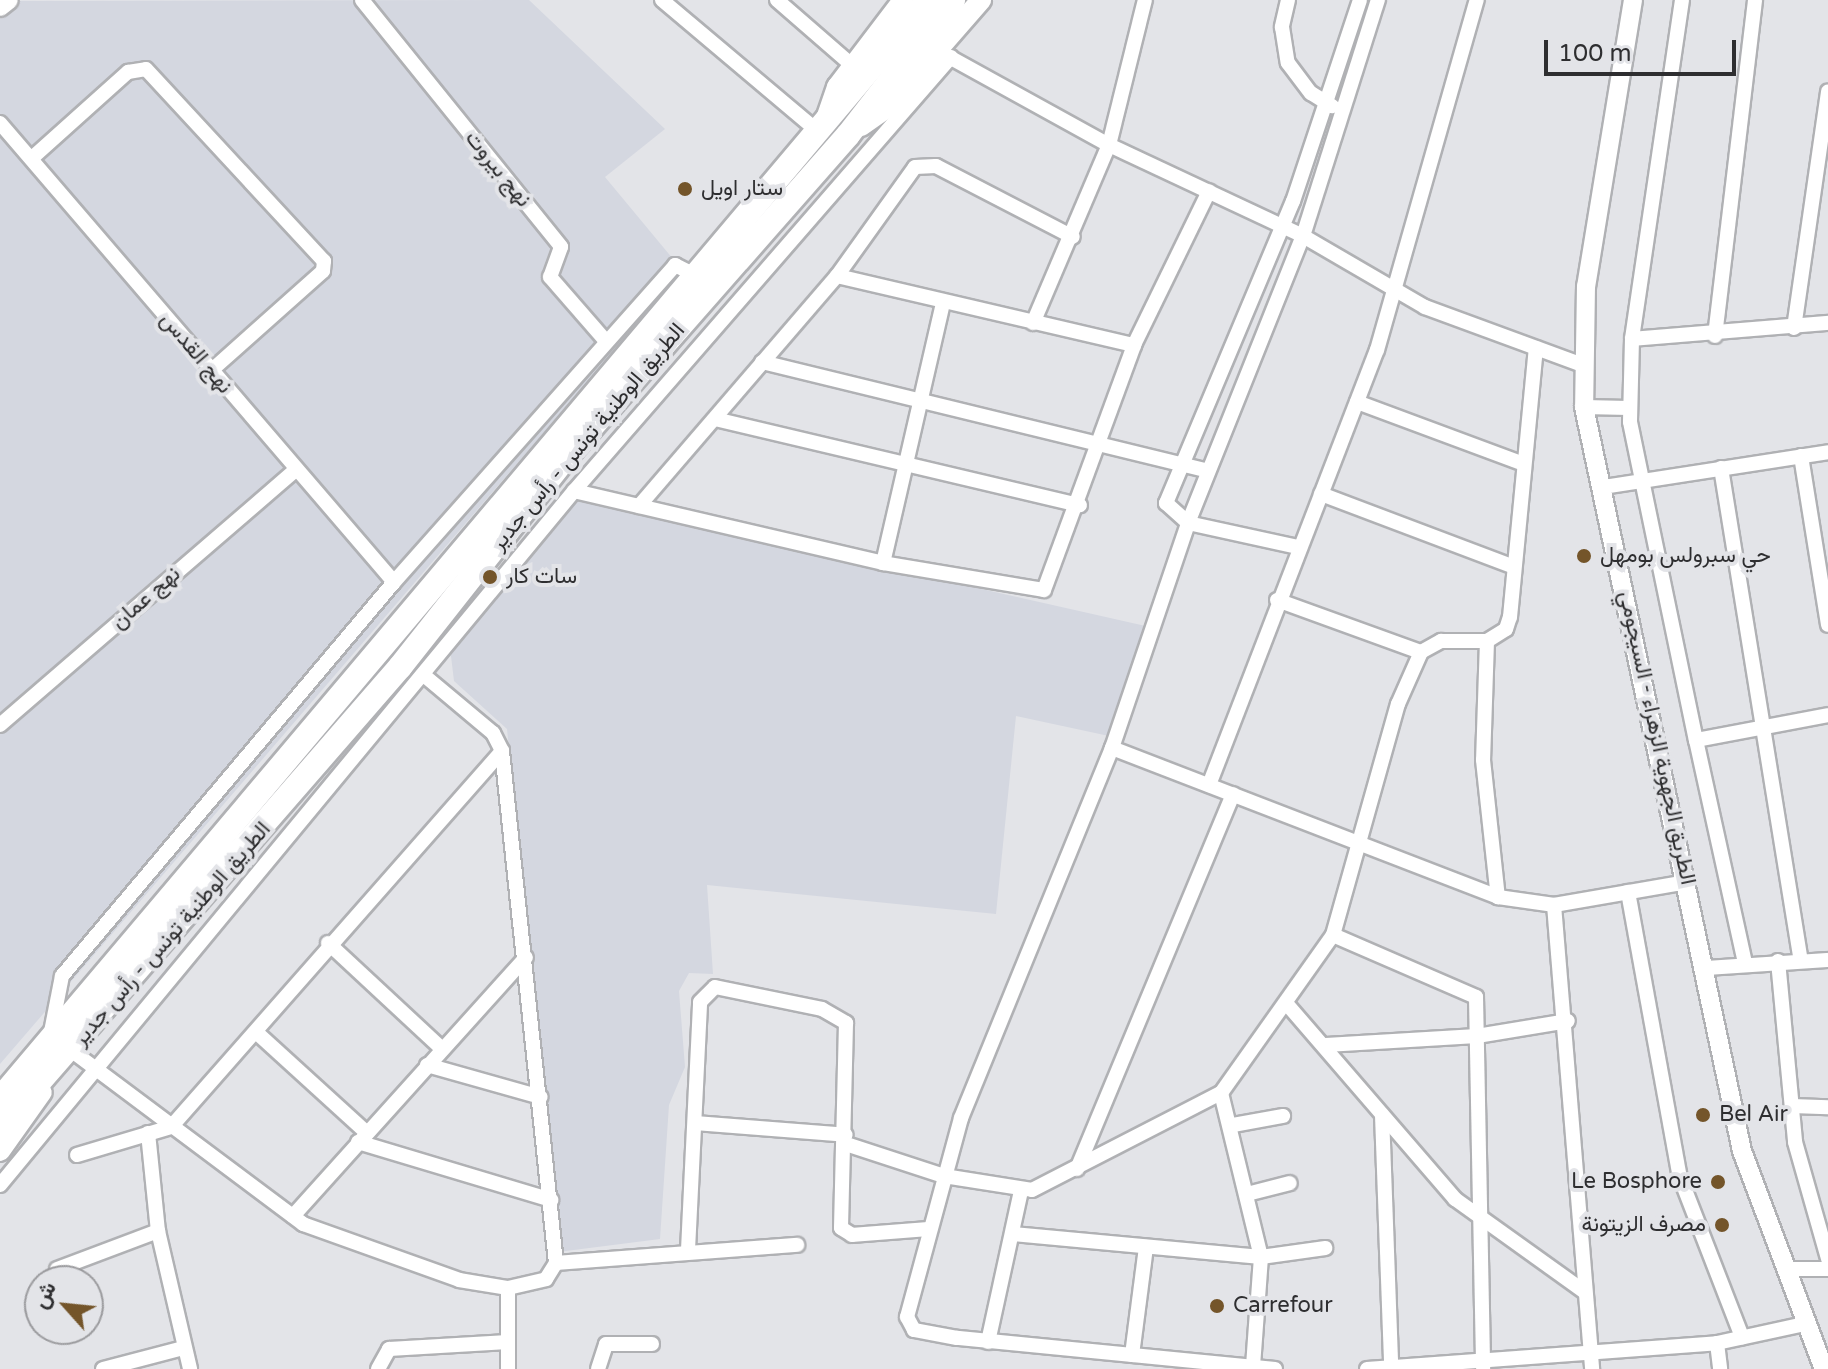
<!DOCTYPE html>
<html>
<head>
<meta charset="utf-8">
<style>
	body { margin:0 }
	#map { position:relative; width:1828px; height:1369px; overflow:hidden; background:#e3e4e8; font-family:"Varela Round",Vazirmatn,sans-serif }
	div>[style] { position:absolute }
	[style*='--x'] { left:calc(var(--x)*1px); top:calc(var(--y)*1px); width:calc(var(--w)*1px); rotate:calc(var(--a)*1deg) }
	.built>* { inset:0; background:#d4d7e0 }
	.roads { filter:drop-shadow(2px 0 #b0b1b4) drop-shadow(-2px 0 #b0b1b4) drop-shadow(0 2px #b0b1b4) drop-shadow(0 -2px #b0b1b4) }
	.street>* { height:14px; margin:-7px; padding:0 7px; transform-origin:7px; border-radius:7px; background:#fff }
	.secondary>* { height:18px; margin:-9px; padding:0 9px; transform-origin:9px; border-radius:9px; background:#fff }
	.primary>* { height:20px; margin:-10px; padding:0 10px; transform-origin:10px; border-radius:10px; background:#fff }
	.highway>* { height:24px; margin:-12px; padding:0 12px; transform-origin:12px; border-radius:12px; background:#fff }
	.dots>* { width:22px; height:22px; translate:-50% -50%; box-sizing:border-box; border:4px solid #e3e4e8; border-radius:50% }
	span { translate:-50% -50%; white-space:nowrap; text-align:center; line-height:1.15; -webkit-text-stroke:8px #e3e4e8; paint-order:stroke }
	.street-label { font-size:22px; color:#2e2e30 }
	.poi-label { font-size:22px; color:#2e2e30 }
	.left { translate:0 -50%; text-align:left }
	.right { translate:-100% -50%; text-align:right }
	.north { position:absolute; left:24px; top:1265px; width:80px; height:80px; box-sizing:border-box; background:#e3e4e8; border:2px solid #9b9b9e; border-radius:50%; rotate:297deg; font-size:22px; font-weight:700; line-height:32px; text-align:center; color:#2e2e30 }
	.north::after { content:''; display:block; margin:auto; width:28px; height:36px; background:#74552a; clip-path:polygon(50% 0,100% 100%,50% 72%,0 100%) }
	.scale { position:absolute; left:1544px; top:40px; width:192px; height:36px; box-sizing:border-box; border:4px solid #2e2e30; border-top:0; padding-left:10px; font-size:24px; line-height:28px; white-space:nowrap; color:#2e2e30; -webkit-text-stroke:6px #e3e4e8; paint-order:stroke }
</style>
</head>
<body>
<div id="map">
	<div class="built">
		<i style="clip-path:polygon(529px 0,665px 129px,605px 177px,683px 271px,0 1064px,0 1px)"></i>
		<i style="clip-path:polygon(579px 498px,1150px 627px,1109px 736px,1016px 716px,996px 914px,707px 885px,713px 974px,689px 973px,679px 991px,685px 1067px,669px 1105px,660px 1239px,558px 1252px,507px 729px,454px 681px,450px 648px)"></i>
	</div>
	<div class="roads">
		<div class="street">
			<i style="--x:362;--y:0;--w:317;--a:51.1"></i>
			<i style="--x:561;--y:247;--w:32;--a:110"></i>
			<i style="--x:550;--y:277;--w:82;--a:48.9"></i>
			<i style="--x:662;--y:0;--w:205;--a:40.1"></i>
			<i style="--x:777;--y:0;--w:101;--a:41"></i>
			<i style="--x:1288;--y:0;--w:28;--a:103"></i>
			<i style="--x:1282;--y:27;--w:36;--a:81"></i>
			<i style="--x:1288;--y:63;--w:38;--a:53"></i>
			<i style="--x:1311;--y:93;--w:25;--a:32"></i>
			<i style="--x:1360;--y:0;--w:212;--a:108.4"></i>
			<i style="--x:1293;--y:201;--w:328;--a:112.8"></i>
			<i style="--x:1166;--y:503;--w:30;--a:42"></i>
			<i style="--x:1188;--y:523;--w:309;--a:-68.2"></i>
			<i style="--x:1303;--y:236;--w:248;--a:-72.4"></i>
			<i style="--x:1682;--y:0;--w:343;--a:98.4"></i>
			<i style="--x:1632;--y:339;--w:83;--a:91.4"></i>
			<i style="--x:1630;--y:422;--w:325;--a:78.3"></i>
			<i style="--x:1696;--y:740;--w:134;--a:-10.7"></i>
			<i style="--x:942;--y:53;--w:191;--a:28.9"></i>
			<i style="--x:1109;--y:145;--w:214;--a:25.1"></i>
			<i style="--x:1303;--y:236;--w:141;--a:30.2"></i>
			<i style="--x:1425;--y:307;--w:165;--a:20.2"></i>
			<i style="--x:0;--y:123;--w:605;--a:49.36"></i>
			<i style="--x:32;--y:158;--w:129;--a:-41.9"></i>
			<i style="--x:128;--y:72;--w:18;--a:-9"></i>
			<i style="--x:146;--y:69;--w:262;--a:47.2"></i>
			<i style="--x:324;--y:261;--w:10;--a:96"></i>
			<i style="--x:323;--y:271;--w:149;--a:138.3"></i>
			<i style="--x:837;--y:276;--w:305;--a:13.1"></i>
			<i style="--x:1033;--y:323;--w:194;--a:-66.9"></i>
			<i style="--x:1109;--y:145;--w:149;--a:-76.1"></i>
			<i style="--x:1794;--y:328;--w:239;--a:-81.8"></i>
			<i style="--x:1715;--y:336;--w:338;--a:-83.2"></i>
			<i style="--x:1632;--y:339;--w:197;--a:-4.7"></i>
			<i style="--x:762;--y:362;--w:459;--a:13.7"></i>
			<i style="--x:1357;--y:402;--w:178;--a:20.4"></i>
			<i style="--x:1584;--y:407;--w:45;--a:1.3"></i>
			<i style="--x:715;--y:419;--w:375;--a:13.3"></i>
			<i style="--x:1801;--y:456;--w:171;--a:80.9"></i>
			<i style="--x:1721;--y:468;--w:498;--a:80.8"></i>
			<i style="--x:1603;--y:487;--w:228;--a:-8.8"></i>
			<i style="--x:574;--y:491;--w:317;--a:13.1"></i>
			<i style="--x:883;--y:563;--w:163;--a:9.5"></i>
			<i style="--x:1044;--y:590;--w:261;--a:-69.8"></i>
			<i style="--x:1134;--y:345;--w:171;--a:-64"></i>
			<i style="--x:1321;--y:494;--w:206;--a:20.7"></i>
			<i style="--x:639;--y:506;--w:303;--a:-49.3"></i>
			<i style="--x:837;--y:276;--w:134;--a:-54.4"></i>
			<i style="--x:915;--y:167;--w:21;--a:-3"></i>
			<i style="--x:936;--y:166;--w:154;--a:27.4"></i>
			<i style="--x:883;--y:563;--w:267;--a:-77"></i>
			<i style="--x:1277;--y:600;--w:153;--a:19.9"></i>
			<i style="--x:1487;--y:641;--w:22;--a:-32"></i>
			<i style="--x:1506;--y:629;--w:13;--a:-72"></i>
			<i style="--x:1510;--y:617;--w:270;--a:-84.5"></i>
			<i style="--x:426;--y:677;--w:87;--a:39.9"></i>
			<i style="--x:493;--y:733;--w:20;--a:63"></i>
			<i style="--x:502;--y:751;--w:515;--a:83.98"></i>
			<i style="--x:0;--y:725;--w:387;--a:-40.8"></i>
			<i style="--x:1696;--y:740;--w:228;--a:77.6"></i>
			<i style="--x:1112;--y:748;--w:414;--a:21.1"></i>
			<i style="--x:1498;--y:897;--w:57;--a:8.1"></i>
			<i style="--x:1554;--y:905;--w:135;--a:-9.8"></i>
			<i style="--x:1209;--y:785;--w:466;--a:-68.9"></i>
			<i style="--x:1377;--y:350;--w:364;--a:-74.1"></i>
			<i style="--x:1628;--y:892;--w:290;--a:79.7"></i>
			<i style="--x:1680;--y:1177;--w:172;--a:68.8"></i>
			<i style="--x:1554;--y:905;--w:466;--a:85.3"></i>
			<i style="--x:1333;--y:935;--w:156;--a:23.4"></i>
			<i style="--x:1476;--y:997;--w:372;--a:88.9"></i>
			<i style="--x:328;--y:943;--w:156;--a:42.9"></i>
			<i style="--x:1778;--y:961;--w:182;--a:84.6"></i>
			<i style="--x:1795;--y:1142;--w:122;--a:74.2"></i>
			<i style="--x:1706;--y:968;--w:122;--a:-3.8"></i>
			<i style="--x:1286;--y:1003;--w:259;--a:49.2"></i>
			<i style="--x:1455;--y:1199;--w:160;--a:35.6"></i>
			<i style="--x:256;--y:1032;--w:149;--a:42.3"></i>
			<i style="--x:50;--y:1037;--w:62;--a:-78.9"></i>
			<i style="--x:62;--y:976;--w:515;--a:-49.88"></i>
			<i style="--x:394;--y:582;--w:424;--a:-48.4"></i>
			<i style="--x:675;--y:265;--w:25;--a:27"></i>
			<i style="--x:1326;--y:1045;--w:151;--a:-3.4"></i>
			<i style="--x:1477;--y:1036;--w:92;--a:-9.4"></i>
			<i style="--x:72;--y:1051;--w:289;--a:36.8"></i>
			<i style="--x:303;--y:1224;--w:166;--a:19.7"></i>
			<i style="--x:459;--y:1280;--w:50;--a:9.3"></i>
			<i style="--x:508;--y:1288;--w:39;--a:-13"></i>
			<i style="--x:546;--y:1279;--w:19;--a:-58"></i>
			<i style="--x:556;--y:1263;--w:242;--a:-4.3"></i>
			<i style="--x:427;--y:1065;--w:118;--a:15.7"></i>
			<i style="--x:1221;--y:1093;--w:169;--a:76.3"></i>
			<i style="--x:1261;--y:1257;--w:109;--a:94.2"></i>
			<i style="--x:1792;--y:1106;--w:36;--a:2"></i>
			<i style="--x:1382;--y:1115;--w:251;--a:87.9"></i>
			<i style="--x:695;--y:1123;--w:151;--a:4.5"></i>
			<i style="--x:1233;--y:1125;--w:51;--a:-10.2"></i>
			<i style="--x:148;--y:1133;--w:99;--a:84.2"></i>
			<i style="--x:158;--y:1231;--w:142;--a:76.9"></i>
			<i style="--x:358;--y:1142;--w:202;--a:16.7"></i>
			<i style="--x:846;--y:1144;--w:103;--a:18.1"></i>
			<i style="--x:944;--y:1176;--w:89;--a:9"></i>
			<i style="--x:1032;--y:1190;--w:212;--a:-27.2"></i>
			<i style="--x:1221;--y:1093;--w:194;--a:-54.7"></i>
			<i style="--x:1333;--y:935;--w:240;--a:-74.3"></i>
			<i style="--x:1398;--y:704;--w:57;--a:-66.1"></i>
			<i style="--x:1421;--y:652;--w:23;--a:-29"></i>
			<i style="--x:1441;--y:641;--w:46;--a:0"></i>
			<i style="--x:1487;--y:641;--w:119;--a:91.9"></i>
			<i style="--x:1483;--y:760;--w:138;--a:83.8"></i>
			<i style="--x:77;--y:1155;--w:98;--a:-16.6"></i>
			<i style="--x:171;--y:1127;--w:501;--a:-48.64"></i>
			<i style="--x:1077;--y:1169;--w:406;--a:-67.4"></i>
			<i style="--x:0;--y:1185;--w:901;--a:-50.41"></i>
			<i style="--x:574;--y:491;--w:575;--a:-49.02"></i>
			<i style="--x:1247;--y:1194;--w:44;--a:-14.3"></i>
			<i style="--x:293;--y:1216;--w:348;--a:-48"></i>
			<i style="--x:1013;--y:1234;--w:249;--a:5.3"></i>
			<i style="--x:1261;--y:1257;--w:65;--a:-8"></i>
			<i style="--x:688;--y:1250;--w:248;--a:-87.2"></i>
			<i style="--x:700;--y:1002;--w:21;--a:-45"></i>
			<i style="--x:715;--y:987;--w:109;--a:11.6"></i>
			<i style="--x:822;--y:1009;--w:28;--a:30"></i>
			<i style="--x:846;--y:1023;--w:205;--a:91.4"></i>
			<i style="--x:841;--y:1228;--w:13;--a:32"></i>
			<i style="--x:852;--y:1235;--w:76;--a:-4.5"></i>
			<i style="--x:57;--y:1269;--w:108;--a:-20.6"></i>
			<i style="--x:1786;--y:1269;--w:42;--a:0"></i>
			<i style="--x:508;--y:1288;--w:81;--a:90"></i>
			<i style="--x:988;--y:1342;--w:155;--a:-77.7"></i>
			<i style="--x:1717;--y:1343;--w:26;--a:83"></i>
			<i style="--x:1132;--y:1355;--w:109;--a:-82.6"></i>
			<i style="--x:103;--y:1369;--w:83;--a:-14.7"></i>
			<i style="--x:378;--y:1369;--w:23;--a:-61"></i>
			<i style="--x:389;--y:1349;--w:119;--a:-3.4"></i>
			<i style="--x:598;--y:1369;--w:26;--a:-72"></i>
			<i style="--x:606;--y:1344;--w:46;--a:0"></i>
			<i style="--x:1275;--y:1369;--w:320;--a:-174.4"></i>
			<i style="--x:957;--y:1338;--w:44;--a:-169.5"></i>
			<i style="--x:914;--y:1330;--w:15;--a:-118"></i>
			<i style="--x:907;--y:1317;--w:206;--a:-74.8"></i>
			<i style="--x:961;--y:1118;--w:400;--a:-67.8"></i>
			<i style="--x:1112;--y:748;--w:237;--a:-71.3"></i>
			<i style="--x:1188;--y:523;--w:113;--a:12.3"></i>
			<i style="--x:1367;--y:1369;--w:351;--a:-4.2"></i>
			<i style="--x:1717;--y:1343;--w:89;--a:-12.3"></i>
		</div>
		<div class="secondary">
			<i style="--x:1633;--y:0;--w:290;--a:99.3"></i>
			<i style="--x:1586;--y:286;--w:121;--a:90.9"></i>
			<i style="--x:1584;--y:407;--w:761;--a:78.01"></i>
			<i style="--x:1742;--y:1151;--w:233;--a:69.4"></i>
			<i style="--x:0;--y:7;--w:11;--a:-38"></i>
		</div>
		<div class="primary">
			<i style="--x:827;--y:116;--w:31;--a:-71"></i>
			<i style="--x:837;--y:87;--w:109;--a:-52.8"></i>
			<i style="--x:861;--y:126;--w:33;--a:-35"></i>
			<i style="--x:888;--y:107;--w:142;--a:-49"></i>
			<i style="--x:0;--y:1151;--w:72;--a:-54.6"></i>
		</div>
		<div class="highway">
			<i style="--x:0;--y:1099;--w:1438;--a:-49.82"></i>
			<i style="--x:0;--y:1127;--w:610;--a:-48.99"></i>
			<i style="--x:400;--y:667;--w:279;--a:-51.7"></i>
			<i style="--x:573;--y:448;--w:417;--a:-48.7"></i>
			<i style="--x:848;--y:135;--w:171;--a:-52.1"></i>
		</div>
	</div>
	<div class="dots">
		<i style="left:685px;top:189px;background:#74552a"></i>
		<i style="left:1584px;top:556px;background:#74552a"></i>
		<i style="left:490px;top:577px;background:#74552a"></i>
		<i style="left:1703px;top:1115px;background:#74552a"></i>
		<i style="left:1718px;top:1182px;background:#74552a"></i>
		<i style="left:1722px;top:1225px;background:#74552a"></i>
		<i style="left:1217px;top:1306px;background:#74552a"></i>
	</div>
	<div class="street-label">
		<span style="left:498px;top:169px;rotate:51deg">نهج بيروت</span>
		<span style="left:196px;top:353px;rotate:50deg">نهج القدس</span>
		<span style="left:588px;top:437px;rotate:-50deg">الطريق الوطنية تونس - رأس جدير</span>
		<span style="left:146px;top:598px;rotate:-41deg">نهج عمان</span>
		<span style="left:1657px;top:738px;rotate:78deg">الطريق الجهوية الزهراء - السيجومي</span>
		<span style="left:172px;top:934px;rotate:-49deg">الطريق الوطنية تونس - رأس جدير</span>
	</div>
	<div class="poi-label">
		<span class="left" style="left:701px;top:189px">ستار اويل</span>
		<span class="left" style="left:1600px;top:556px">حي سبرولس بومهل</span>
		<span class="left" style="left:506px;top:577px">سات كار</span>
		<span class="left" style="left:1719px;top:1115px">Bel Air</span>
		<span class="right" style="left:1702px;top:1182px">Le Bosphore</span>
		<span class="right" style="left:1706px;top:1225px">مصرف الزيتونة</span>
		<span class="left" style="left:1233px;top:1306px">Carrefour</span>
	</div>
	<div class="north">ش</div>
	<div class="scale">100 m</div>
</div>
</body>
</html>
